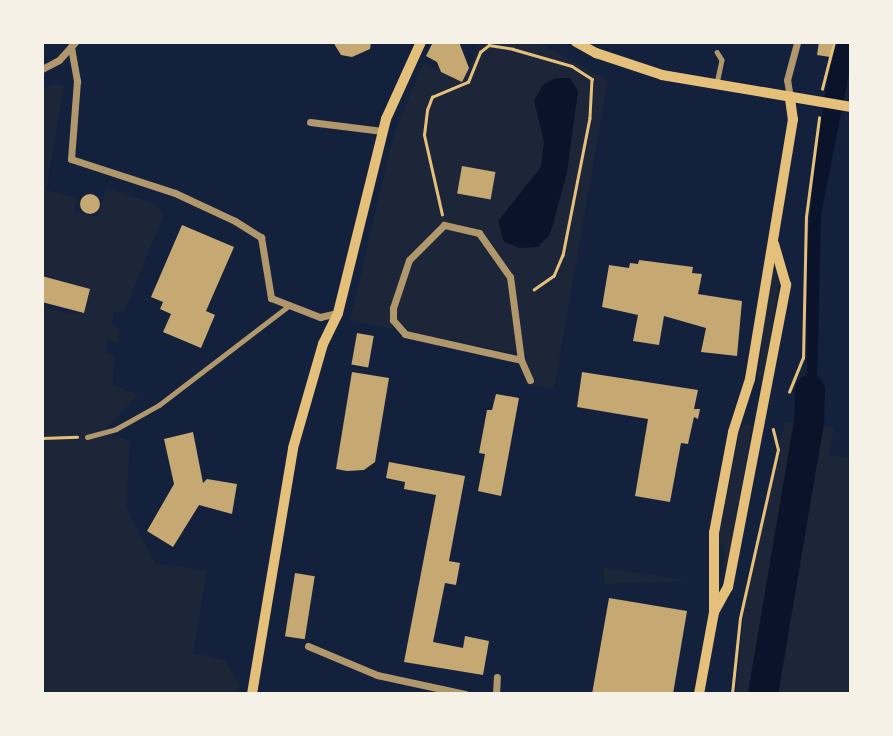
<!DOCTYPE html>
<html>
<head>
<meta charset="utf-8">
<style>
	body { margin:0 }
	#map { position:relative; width:893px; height:736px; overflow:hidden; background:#14213d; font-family:Quicksand,sans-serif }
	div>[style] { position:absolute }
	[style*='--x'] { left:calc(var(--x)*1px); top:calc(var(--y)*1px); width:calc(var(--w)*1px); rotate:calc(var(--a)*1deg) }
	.green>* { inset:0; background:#1d2539 }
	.water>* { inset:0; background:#0b132b }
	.river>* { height:30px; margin:-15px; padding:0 15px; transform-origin:15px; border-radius:15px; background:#0b132b }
	.building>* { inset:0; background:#c6a872; transform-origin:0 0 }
	.round { border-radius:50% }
	.path>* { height:2.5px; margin:-1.25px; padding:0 1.25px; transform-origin:1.25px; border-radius:1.25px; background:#e5c07b }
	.service>* { height:4.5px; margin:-2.25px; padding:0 2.25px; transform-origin:2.25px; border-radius:2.25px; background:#b1986c }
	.minor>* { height:7px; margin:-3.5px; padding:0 3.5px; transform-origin:3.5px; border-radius:3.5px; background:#b1986c }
	.secondary>* { height:10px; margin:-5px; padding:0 5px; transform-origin:5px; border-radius:5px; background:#e5c07b }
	span { translate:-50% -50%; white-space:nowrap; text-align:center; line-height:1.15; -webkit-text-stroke:7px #f6f1e7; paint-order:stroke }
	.frame { position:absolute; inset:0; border:44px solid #f6f1e7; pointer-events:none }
</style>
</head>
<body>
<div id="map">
	<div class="green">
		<i style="clip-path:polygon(481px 42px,537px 42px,608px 80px,554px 389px,524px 384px,527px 355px,350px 321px,393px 137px,423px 63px,462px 82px)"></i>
		<i style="clip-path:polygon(56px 83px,64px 86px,46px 190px,77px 198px,74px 212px,98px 217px,106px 188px,158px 205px,163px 216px,124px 313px,114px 311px,112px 325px,120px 329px,118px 342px,108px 340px,105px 353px,114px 355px,113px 385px,138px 395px,103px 432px,130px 441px,126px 507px,155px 563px,207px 571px,193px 653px,224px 660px,240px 685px,237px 694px,42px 694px,42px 306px,69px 314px,84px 313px,90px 290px,42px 274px,42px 89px)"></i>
		<i style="clip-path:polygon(772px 258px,779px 283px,764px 380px,758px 378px)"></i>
		<i style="clip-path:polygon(785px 423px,834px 427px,829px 455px,851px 458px,851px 694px,736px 694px,743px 620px,768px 486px)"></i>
		<i style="clip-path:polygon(745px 424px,752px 425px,728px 568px,723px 568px,726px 550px,718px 540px,740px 428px)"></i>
		<i style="clip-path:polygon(603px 567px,687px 581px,605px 584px)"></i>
	</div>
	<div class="water">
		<i style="clip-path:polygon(838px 42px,851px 42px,851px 64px,821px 215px,816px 429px,796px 430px,807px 383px,807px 247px,816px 156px,828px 73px)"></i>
		<i style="clip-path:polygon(556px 78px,570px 78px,578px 91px,567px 172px,550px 235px,538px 247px,519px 248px,504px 242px,498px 221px,541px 167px,544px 142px,534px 101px,543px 85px)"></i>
	</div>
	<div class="river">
		<i style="--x:763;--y:694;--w:277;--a:-80.4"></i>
		<i style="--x:809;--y:421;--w:31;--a:-88"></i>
	</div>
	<div class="building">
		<i style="clip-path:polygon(333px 42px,371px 42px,370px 49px,352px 57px,341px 55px)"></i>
		<i style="clip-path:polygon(433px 42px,459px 42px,469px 68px,462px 82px,441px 72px,437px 62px,426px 56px)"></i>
		<i style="clip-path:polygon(819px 42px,833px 42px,830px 57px,817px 55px)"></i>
		<i style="left:462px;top:166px;width:34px;height:28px;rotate:10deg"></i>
		<i class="round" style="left:80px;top:194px;width:20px;height:20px"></i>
		<i style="clip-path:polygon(182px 225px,234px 247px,206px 311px,215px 315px,201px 348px,163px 332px,171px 314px,160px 309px,163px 302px,151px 297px)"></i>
		<i style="clip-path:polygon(639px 260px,693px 267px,692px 273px,702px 274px,698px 294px,742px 301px,737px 356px,701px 352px,706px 328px,664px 316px,659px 345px,633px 341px,638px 315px,602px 307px,609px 265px,629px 268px,630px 263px,638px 264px)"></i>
		<i style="clip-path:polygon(42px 276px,90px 289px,84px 313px,42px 302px)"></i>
		<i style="left:357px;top:333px;width:17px;height:32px;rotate:10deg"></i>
		<i style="clip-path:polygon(352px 372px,389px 378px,375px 462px,364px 470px,347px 471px,336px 469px)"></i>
		<i style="clip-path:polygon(582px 372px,698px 390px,694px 409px,700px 409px,698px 419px,694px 417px,688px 444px,681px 443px,670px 502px,635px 496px,648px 419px,577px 407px)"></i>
		<i style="clip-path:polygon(496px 394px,519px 398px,501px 496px,478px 491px,485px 454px,479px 453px,487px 410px,492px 410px)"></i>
		<i style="clip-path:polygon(193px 432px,203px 483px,207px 479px,237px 484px,232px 514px,199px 505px,173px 547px,147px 531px,174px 484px,164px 439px)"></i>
		<i style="clip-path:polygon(389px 462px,465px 476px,449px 561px,460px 563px,456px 585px,445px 583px,433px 642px,463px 648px,465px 636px,489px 641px,483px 675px,404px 662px,436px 495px,404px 489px,405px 482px,386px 478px)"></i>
		<i style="left:295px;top:573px;width:20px;height:64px;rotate:9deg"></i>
		<i style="clip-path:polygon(609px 598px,687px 611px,673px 694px,592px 694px)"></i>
	</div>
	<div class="path">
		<i style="--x:822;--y:89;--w:49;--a:-75.7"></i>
		<i style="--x:442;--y:215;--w:82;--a:-102.7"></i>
		<i style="--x:424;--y:135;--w:25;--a:-83"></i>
		<i style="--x:427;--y:110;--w:14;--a:-69"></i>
		<i style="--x:432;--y:97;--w:39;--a:-23"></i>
		<i style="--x:468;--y:82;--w:32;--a:-68"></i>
		<i style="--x:480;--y:52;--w:11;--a:-38"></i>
		<i style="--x:489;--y:45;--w:24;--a:9"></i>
		<i style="--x:513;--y:49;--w:61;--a:16.1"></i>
		<i style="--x:572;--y:66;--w:24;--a:33"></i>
		<i style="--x:592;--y:79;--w:39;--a:93"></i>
		<i style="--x:590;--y:118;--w:140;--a:101.1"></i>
		<i style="--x:563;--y:255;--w:23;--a:113"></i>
		<i style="--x:554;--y:276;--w:24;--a:145"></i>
		<i style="--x:789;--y:392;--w:37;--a:-68"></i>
		<i style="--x:803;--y:358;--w:141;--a:-88.8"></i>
		<i style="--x:806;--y:217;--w:100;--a:-82.5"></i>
		<i style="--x:42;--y:438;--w:35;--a:-2"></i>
		<i style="--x:732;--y:694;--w:76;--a:-84"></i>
		<i style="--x:740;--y:618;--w:172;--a:-77.3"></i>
		<i style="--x:778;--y:450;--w:21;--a:-104"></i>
	</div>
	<div class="service">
		<i style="--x:717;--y:52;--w:9;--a:58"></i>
		<i style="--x:722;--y:60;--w:25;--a:102"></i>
		<i style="--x:87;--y:437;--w:30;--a:-15"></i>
		<i style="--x:116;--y:429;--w:49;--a:-29.2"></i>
		<i style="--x:159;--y:405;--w:160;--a:-37.4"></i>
	</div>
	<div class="minor">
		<i style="--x:71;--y:47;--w:35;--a:80"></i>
		<i style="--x:77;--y:81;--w:78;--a:94.4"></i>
		<i style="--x:71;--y:159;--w:109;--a:18.1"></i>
		<i style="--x:175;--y:193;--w:66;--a:25"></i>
		<i style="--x:235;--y:221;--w:31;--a:32"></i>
		<i style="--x:261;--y:237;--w:62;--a:80.7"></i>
		<i style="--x:271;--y:298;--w:53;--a:21.2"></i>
		<i style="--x:320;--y:317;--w:18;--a:-13"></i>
		<i style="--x:42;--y:69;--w:19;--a:-28"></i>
		<i style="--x:59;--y:60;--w:24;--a:-48"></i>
		<i style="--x:790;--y:98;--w:18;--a:-99"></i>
		<i style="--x:787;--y:80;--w:39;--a:-75"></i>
		<i style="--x:310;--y:122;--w:73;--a:7.1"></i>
		<i style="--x:521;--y:360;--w:84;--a:-97.5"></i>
		<i style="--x:510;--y:277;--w:54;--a:-125.2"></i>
		<i style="--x:479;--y:233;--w:36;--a:-167"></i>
		<i style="--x:444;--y:225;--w:49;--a:135"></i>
		<i style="--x:409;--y:260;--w:51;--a:108.4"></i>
		<i style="--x:393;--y:308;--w:12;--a:90"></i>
		<i style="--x:393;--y:320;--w:18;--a:49"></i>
		<i style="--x:405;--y:334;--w:119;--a:12.6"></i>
		<i style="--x:521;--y:360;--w:22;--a:66"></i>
		<i style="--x:308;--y:646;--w:75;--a:22.8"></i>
		<i style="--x:377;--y:675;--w:90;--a:12.2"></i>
		<i style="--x:496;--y:694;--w:17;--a:-87"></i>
	</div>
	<div class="secondary">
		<i style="--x:576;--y:42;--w:23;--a:29"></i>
		<i style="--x:596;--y:53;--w:70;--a:18.4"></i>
		<i style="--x:662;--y:75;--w:192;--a:9.6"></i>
		<i style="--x:714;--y:612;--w:29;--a:-61"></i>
		<i style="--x:728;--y:587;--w:308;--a:-79.1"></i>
		<i style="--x:786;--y:285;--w:43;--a:-106.3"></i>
		<i style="--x:252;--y:694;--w:249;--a:-80.5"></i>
		<i style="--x:293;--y:448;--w:108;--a:-73.9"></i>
		<i style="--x:323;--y:344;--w:34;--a:-64"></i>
		<i style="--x:338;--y:313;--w:200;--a:-76.1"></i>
		<i style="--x:386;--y:119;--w:85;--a:-65.6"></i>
		<i style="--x:699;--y:694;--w:83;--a:-79.6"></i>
		<i style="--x:714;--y:612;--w:79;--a:-90"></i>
		<i style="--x:714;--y:533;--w:103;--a:-79.3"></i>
		<i style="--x:733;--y:432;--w:56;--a:-72.2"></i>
		<i style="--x:750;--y:379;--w:263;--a:-80.6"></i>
		<i style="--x:793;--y:120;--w:22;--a:-98"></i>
	</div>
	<div class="frame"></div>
</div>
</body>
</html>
